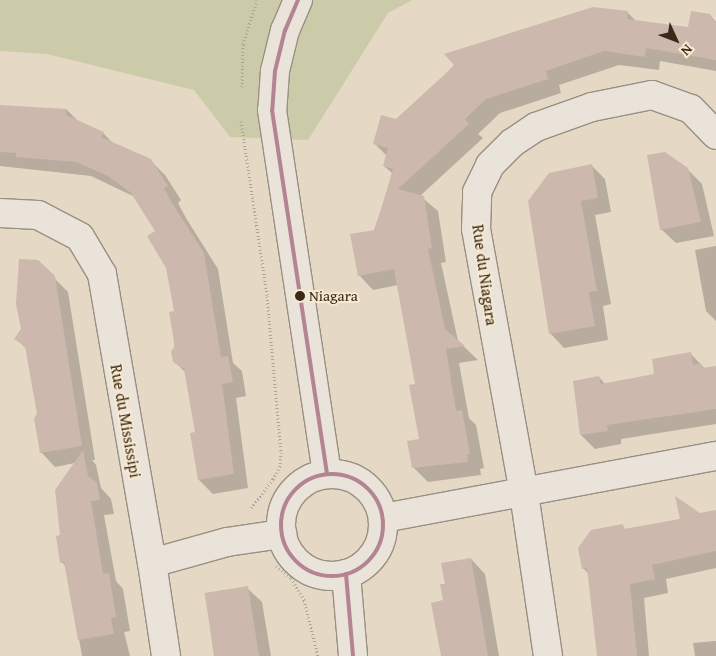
<!DOCTYPE html>
<html>
<head>
<meta charset="utf-8">
<style>
	body { margin:0 }
	#map { position:relative; width:716px; height:656px; overflow:hidden; background:#e5d8c5; font-family:"Gentium Book Plus",serif }
	div>[style] { position:absolute }
	[style*='--x'] { left:calc(var(--x)*1px); top:calc(var(--y)*1px); width:calc(var(--w)*1px); rotate:calc(var(--a)*1deg) }
	.green>* { inset:0; background:#cbcbaa }
	.shadow>* { inset:0; background:#0003 }
	.building>* { inset:0; background:#ccb8ad; transform-origin:0 0 }
	.path>* { height:3px; margin-top:-1.5px; transform-origin:0; background:repeating-linear-gradient(90deg,#aaa39a 0 1px,transparent 0 3.5px) }
	.roads { filter:drop-shadow(1px 0 #998f82) drop-shadow(-1px 0 #998f82) drop-shadow(0 1px #998f82) drop-shadow(0 -1px #998f82) }
	.minor>* { height:28px; margin:-14px; padding:0 14px; transform-origin:14px; border-radius:14px; background:#eae3d9 }
	.minor>.ring { margin:-14px; padding:0; box-sizing:content-box; background:none; border:28px solid #eae3d9; border-radius:50% }
	.bus-1>* { height:4px; margin:-2px; padding:0 2px; transform-origin:2px; border-radius:2px; background:#b38492 }
	.bus-1>.ring { margin:-2px; padding:0; box-sizing:content-box; background:none; border:4px solid #b38492; border-radius:50% }
	.dots>* { width:14px; height:14px; translate:-50% -50%; box-sizing:border-box; border:2px solid #f7e8d1; border-radius:50% }
	span { translate:-50% -50%; white-space:nowrap; text-align:center; line-height:1.15; -webkit-text-stroke:4px #f7e8d1; paint-order:stroke }
	.bus-label { font-size:15px; color:#382a18 }
	.left { translate:0 -50%; text-align:left }
	.street-label { font-size:16px; color:#382a18 }
	.north { position:absolute; left:651px; top:15px; width:50px; height:50px; -webkit-text-stroke:4px #f7e8d1; paint-order:stroke; rotate:133deg; font-size:14px; font-weight:700; line-height:20px; text-align:center; color:#382a18 }
	.north::after { content:''; display:block; margin:auto; width:18px; height:22px; background:#382a18; clip-path:polygon(50% 0,100% 100%,50% 72%,0 100%) }
</style>
</head>
<body>
<div id="map">
	<div class="green">
		<i style="clip-path:polygon(0 0,412px 0,388px 13px,308px 140px,230px 137px,194px 90px,47px 54px,0 51px)"></i>
	</div>
	<div class="shadow">
		<i style="clip-path:polygon(627px 12px,636px 21px,689px 29px,710px 15px,716px 22px,716px 71px,660px 61px,659px 70px,619px 65px,559px 85px,561px 93px,500px 113px,478px 134px,483px 138px,420px 196px,438px 211px,446px 262px,441px 263px,458px 341px,478px 360px,459px 363px,469px 418px,476px 425px,484px 468px,480px 469px,481px 475px,428px 482px,414px 468px,421px 440px,416px 385px,398px 285px,373px 290px,359px 275px,393px 174px,384px 166px,387px 156px,375px 144px,396px 120px)"></i>
		<i style="clip-path:polygon(0 107px,67px 110px,78px 121px,103px 133px,115px 145px,150px 160px,165px 175px,181px 200px,178px 203px,186px 218px,218px 269px,233px 363px,242px 371px,246px 396px,236px 398px,248px 488px,213px 494px,199px 480px,196px 433px,186px 373px,174px 361px,175px 312px,168px 267px,157px 231px,135px 197px,91px 176px,0 166px)"></i>
		<i style="clip-path:polygon(591px 165px,605px 179px,611px 212px,595px 215px,611px 304px,603px 306px,608px 340px,564px 348px,550px 333px,529px 201px)"></i>
		<i style="clip-path:polygon(687px 169px,702px 184px,714px 236px,676px 243px,661px 229px)"></i>
		<i style="clip-path:polygon(716px 246px,716px 321px,706px 311px,695px 250px)"></i>
		<i style="clip-path:polygon(38px 262px,68px 292px,95px 460px,92px 460px,96px 465px,101px 488px,111px 499px,114px 514px,104px 515px,116px 581px,123px 589px,130px 631px,124px 632px,130px 656px,82px 656px,66px 567px,62px 562px,61px 536px,75px 463px,55px 467px,41px 452px,38px 414px,27px 349px,16px 339px,23px 329px)"></i>
		<i style="clip-path:polygon(690px 353px,705px 369px,716px 367px,716px 424px,621px 439px,621px 444px,595px 449px,581px 435px,599px 377px,605px 384px,656px 375px)"></i>
		<i style="clip-path:polygon(716px 512px,716px 568px,666px 579px,668px 593px,644px 598px,649px 656px,598px 656px,589px 574px,583px 568px,622px 526px,626px 530px)"></i>
		<i style="clip-path:polygon(471px 559px,485px 574px,499px 656px,454px 656px,447px 585px)"></i>
		<i style="clip-path:polygon(247px 588px,262px 602px,271px 656px,214px 656px,206px 595px)"></i>
		<i style="clip-path:polygon(716px 641px,716px 656px,695px 656px,693px 643px)"></i>
	</div>
	<div class="building">
		<i style="clip-path:polygon(593px 7px,628px 11px,627px 19px,688px 27px,691px 11px,710px 14px,716px 23px,716px 60px,646px 48px,645px 57px,604px 51px,546px 71px,548px 79px,486px 99px,465px 119px,469px 124px,398px 189px,424px 196px,432px 248px,428px 249px,445px 329px,465px 346px,446px 349px,456px 411px,462px 410px,470px 454px,467px 455px,468px 462px,412px 468px,407px 441px,419px 439px,409px 385px,415px 384px,394px 269px,358px 276px,350px 234px,375px 230px,393px 169px,383px 166px,388px 148px,373px 144px,381px 115px,396px 119px,444px 75px,454px 65px,444px 54px)"></i>
		<i style="clip-path:polygon(0 105px,67px 109px,66px 115px,104px 132px,101px 137px,151px 159px,168px 186px,164px 188px,172px 203px,204px 253px,221px 357px,228px 356px,233px 382px,222px 384px,234px 474px,198px 480px,190px 433px,195px 432px,184px 369px,173px 362px,171px 351px,175px 347px,169px 312px,174px 311px,166px 268px,147px 236px,155px 231px,131px 193px,108px 176px,76px 162px,16px 157px,16px 153px,0 152px)"></i>
		<i style="clip-path:polygon(665px 152px,688px 168px,701px 222px,660px 230px,647px 155px)"></i>
		<i style="clip-path:polygon(592px 164px,598px 198px,581px 201px,597px 291px,589px 292px,595px 326px,549px 334px,528px 201px,549px 173px)"></i>
		<i style="clip-path:polygon(19px 259px,38px 260px,55px 276px,82px 446px,40px 453px,34px 418px,37px 414px,25px 346px,14px 339px,21px 329px,16px 304px)"></i>
		<i style="clip-path:polygon(691px 352px,693px 365px,701px 363px,702px 368px,716px 366px,716px 409px,607px 425px,608px 431px,580px 435px,573px 381px,599px 376px,601px 384px,654px 374px,652px 359px)"></i>
		<i style="clip-path:polygon(83px 450px,88px 476px,97px 483px,100px 500px,91px 501px,103px 574px,109px 573px,116px 617px,111px 618px,114px 634px,78px 640px,64px 562px,60px 563px,56px 536px,60px 535px,55px 490px)"></i>
		<i style="clip-path:polygon(675px 496px,700px 513px,716px 510px,716px 551px,652px 565px,655px 579px,630px 584px,637px 656px,597px 656px,587px 568px,582px 569px,578px 548px,591px 530px,623px 524px,624px 529px,680px 519px)"></i>
		<i style="clip-path:polygon(471px 558px,488px 656px,441px 656px,431px 603px,443px 600px,440px 584px,445px 584px,441px 563px)"></i>
		<i style="left:248px;top:586px;width:71px;height:44px;rotate:81deg"></i>
	</div>
	<div class="path">
		<i style="--x:242;--y:87;--w:43;--a:-88.7"></i>
		<i style="--x:243;--y:44;--w:46;--a:-72.3"></i>
		<i style="--x:241;--y:121;--w:177;--a:81.5"></i>
		<i style="--x:267;--y:296;--w:157;--a:84.9"></i>
		<i style="--x:281;--y:452;--w:14;--a:94"></i>
		<i style="--x:280;--y:466;--w:15;--a:118"></i>
		<i style="--x:273;--y:479;--w:36;--a:127"></i>
		<i style="--x:276;--y:566;--w:19;--a:39"></i>
		<i style="--x:291;--y:578;--w:26;--a:59"></i>
		<i style="--x:304;--y:600;--w:58;--a:76"></i>
	</div>
	<div class="roads">
		<div class="minor">
			<i style="--x:298;--y:0;--w:33;--a:113"></i>
			<i style="--x:285;--y:30;--w:42;--a:103.7"></i>
			<i style="--x:275;--y:71;--w:39;--a:94"></i>
			<i style="--x:272;--y:110;--w:367;--a:81.4"></i>
			<i style="--x:0;--y:213;--w:38;--a:3"></i>
			<i style="--x:38;--y:215;--w:47;--a:27.6"></i>
			<i style="--x:80;--y:237;--w:43;--a:59.3"></i>
			<i style="--x:102;--y:274;--w:293;--a:80.2"></i>
			<i style="--x:152;--y:563;--w:78;--a:-15.6"></i>
			<i style="--x:227;--y:542;--w:56;--a:-8.3"></i>
			<i class="ring" style="left:281px;top:474px;width:74px;height:74px"></i>
			<i style="--x:384;--y:518;--w:338;--a:-10.6"></i>
			<i style="--x:152;--y:563;--w:94;--a:81.4"></i>
			<i style="--x:346;--y:574;--w:82;--a:85.1"></i>
			<i style="--x:548;--y:656;--w:165;--a:-98.4"></i>
			<i style="--x:524;--y:493;--w:268;--a:-100.3"></i>
			<i style="--x:476;--y:229;--w:37;--a:-88"></i>
			<i style="--x:477;--y:192;--w:30;--a:-64"></i>
			<i style="--x:490;--y:165;--w:31;--a:-45"></i>
			<i style="--x:512;--y:143;--w:29;--a:-34"></i>
			<i style="--x:536;--y:127;--w:59;--a:-19.7"></i>
			<i style="--x:592;--y:107;--w:61;--a:-11.3"></i>
			<i style="--x:652;--y:95;--w:41;--a:19.7"></i>
			<i style="--x:691;--y:109;--w:36;--a:46"></i>
		</div>
	</div>
	<div class="bus-1">
		<i style="--x:298;--y:0;--w:33;--a:113"></i>
		<i style="--x:285;--y:30;--w:42;--a:103.7"></i>
		<i style="--x:275;--y:71;--w:39;--a:94"></i>
		<i style="--x:272;--y:110;--w:367;--a:81.4"></i>
		<i class="ring" style="left:281px;top:474px;width:98px;height:98px"></i>
		<i style="--x:346;--y:574;--w:82;--a:85.1"></i>
	</div>
	<div class="dots">
		<i style="left:300px;top:296px;background:#382a18"></i>
	</div>
	<div class="bus-label">
		<span class="left" style="left:309px;top:296px">Niagara</span>
	</div>
	<div class="street-label">
		<span style="left:485px;top:275px;rotate:82deg">Rue du Niagara</span>
		<span style="left:126px;top:421px;rotate:80deg">Rue du Mississipi</span>
	</div>
	<div class="north">N</div>
</div>
</body>
</html>
